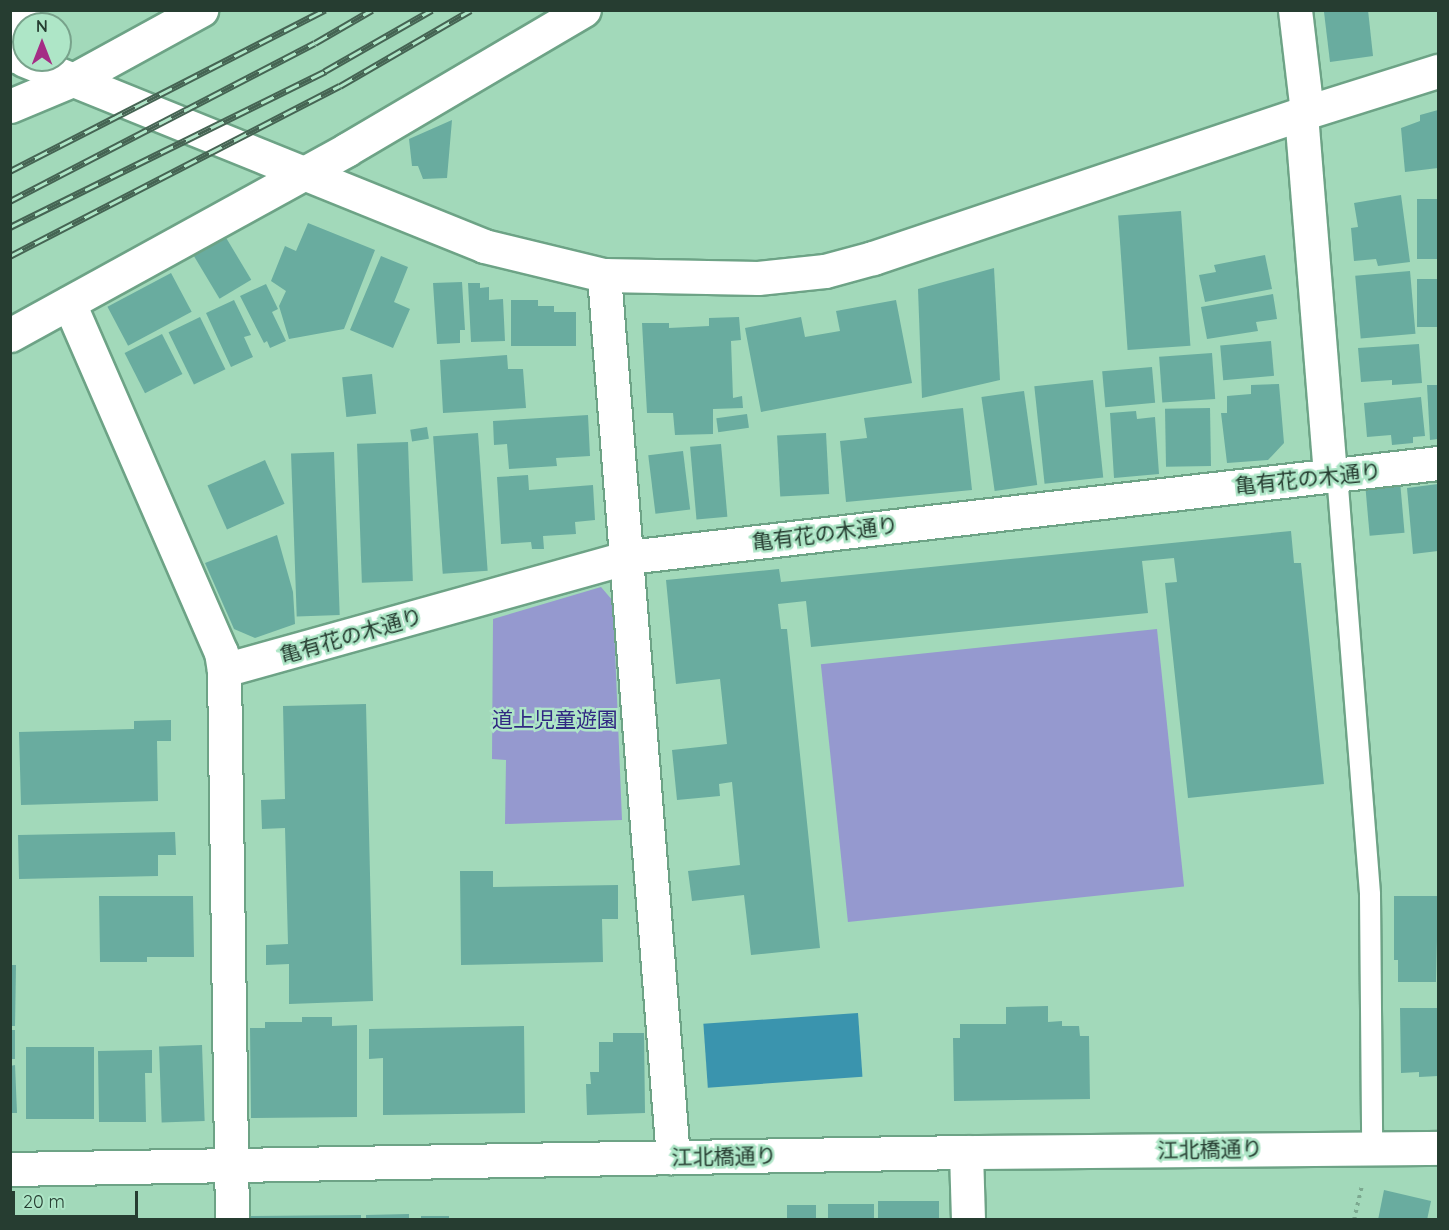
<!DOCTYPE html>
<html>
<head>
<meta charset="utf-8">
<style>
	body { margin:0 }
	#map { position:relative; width:1449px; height:1230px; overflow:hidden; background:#a2d9ba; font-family:Quicksand,"Noto Sans JP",sans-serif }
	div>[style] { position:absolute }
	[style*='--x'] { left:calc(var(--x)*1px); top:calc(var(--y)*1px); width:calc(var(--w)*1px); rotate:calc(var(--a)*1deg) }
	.green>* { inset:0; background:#9599cf; transform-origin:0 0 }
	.water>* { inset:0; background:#3a94ae; transform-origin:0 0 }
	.building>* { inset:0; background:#69ac9f; transform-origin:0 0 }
	.path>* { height:4px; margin-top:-2px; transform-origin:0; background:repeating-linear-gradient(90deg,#7ca990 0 3px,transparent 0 7.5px) }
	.roads { filter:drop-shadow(2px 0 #6da386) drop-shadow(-2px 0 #6da386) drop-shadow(0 2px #6da386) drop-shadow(0 -2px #6da386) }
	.service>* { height:20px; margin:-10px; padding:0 10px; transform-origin:10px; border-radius:10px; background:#fff }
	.minor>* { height:33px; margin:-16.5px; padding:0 16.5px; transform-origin:16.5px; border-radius:16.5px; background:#fff }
	.tertiary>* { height:33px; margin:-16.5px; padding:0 16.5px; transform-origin:16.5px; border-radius:16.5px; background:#fff }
	.secondary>* { height:33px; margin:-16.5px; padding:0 16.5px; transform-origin:16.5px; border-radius:16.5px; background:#fff }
	.rail>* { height:7px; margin-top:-3.5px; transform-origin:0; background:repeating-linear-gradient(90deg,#aee6c7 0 14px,#456453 0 28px); box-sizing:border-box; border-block:2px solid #456453 }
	span { translate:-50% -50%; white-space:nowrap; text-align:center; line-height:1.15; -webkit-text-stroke:5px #aee6c7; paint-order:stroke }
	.street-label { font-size:21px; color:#263d31 }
	.park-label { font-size:21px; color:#312882 }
	.frame { position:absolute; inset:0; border:12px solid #263d31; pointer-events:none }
	.north { position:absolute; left:12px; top:12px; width:60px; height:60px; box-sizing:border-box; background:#aee6c7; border:2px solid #78a28b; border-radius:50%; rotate:0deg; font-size:16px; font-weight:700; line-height:24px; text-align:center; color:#263d31 }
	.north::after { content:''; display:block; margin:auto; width:21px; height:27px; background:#a42d85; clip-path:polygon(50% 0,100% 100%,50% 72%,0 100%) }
	.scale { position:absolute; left:12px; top:1191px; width:126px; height:27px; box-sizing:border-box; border:3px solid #263d31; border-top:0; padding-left:8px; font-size:18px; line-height:21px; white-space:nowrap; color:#263d31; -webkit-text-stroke:4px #aee6c7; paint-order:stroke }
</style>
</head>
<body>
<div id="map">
	<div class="green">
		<i style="clip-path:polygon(601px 587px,613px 601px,622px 820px,505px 824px,506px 760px,492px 759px,493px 619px)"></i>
		<i style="left:1157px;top:629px;width:259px;height:338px;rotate:84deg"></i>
	</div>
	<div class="water">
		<i style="left:858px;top:1013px;width:64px;height:155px;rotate:86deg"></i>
	</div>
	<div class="building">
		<i style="clip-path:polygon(1334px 10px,1368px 10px,1373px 56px,1330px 62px,1324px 12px)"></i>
		<i style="clip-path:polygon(1438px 110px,1438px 168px,1405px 172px,1401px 128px,1420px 121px,1420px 115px)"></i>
		<i style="clip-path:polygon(452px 120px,447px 178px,423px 179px,418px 166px,412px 166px,409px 139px)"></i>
		<i style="clip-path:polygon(1401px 195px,1410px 262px,1378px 266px,1376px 259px,1354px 261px,1351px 228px,1358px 227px,1354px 203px)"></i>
		<i style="left:1438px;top:199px;width:60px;height:21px;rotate:90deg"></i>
		<i style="left:1181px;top:211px;width:135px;height:63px;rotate:86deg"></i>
		<i style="clip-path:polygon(308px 223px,375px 250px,344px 329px,289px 339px,279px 306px,286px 291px,271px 281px,285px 246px,296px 251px)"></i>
		<i style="left:225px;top:236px;width:51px;height:37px;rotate:59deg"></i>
		<i style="clip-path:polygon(1265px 255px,1272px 289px,1205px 302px,1199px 275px,1216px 272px,1214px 265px)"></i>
		<i style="clip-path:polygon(381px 256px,408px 267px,394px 302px,410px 309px,393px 348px,350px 330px)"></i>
		<i style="clip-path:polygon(994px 268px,1000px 380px,922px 398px,918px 289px)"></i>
		<i style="left:1410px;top:271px;width:63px;height:55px;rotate:85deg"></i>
		<i style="left:171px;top:273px;width:44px;height:72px;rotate:62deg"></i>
		<i style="left:1438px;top:279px;width:48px;height:21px;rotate:90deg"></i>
		<i style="clip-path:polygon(462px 282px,465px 330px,460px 330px,460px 343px,437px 344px,433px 283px)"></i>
		<i style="clip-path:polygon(468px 283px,480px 283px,480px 288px,489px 287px,489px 300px,503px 299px,505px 341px,471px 342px)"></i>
		<i style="clip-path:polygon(266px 284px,278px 309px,272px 312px,286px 341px,270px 348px,267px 341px,264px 343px,240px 296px)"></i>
		<i style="clip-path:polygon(1273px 294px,1277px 319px,1256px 322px,1258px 331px,1207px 339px,1201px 307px)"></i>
		<i style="clip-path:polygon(234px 300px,251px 335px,244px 337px,253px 357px,231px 367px,206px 313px)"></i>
		<i style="clip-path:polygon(511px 300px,538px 300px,538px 306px,554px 306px,554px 312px,576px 312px,576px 346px,511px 346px)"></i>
		<i style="clip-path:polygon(896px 300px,912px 383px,761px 412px,745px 328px,801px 317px,805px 337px,840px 331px,836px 311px)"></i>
		<i style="left:200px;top:317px;width:58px;height:35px;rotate:64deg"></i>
		<i style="clip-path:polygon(739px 317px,741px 340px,731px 341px,733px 398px,742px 396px,743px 408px,713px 409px,713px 434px,675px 435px,673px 413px,647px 413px,642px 323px,669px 323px,669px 328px,709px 326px,709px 318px)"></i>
		<i style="left:162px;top:334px;width:45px;height:42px;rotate:63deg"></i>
		<i style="left:1271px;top:341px;width:35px;height:51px;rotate:85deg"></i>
		<i style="clip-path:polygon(1419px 344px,1422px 383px,1392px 385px,1392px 380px,1361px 382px,1358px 348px)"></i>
		<i style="left:1212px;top:353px;width:46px;height:53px;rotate:86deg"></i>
		<i style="clip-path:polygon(507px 355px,508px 369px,523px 369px,526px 408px,443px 413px,440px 360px)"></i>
		<i style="left:1152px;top:367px;width:36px;height:50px;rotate:85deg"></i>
		<i style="left:372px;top:374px;width:40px;height:30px;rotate:84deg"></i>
		<i style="left:1093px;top:380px;width:98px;height:59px;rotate:84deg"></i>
		<i style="clip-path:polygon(1279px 384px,1284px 443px,1268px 460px,1227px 463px,1221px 413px,1227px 413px,1227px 396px,1251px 394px,1251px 385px)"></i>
		<i style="clip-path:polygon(1427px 385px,1438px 385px,1438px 439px,1430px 440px)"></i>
		<i style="left:1024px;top:391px;width:95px;height:43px;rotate:82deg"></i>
		<i style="clip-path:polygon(1421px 397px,1425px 436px,1413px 437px,1413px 443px,1392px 445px,1391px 435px,1367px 437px,1364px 403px)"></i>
		<i style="clip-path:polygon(963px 408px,972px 490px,846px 502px,840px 441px,867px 438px,864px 418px)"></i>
		<i style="left:1210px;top:408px;width:58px;height:45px;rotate:89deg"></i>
		<i style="clip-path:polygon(1136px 411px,1137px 419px,1155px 417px,1159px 474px,1114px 478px,1110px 413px)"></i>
		<i style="left:747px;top:414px;width:14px;height:31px;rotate:82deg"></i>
		<i style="clip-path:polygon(588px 415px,590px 456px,556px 458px,557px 466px,509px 469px,507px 444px,494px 445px,493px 421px)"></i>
		<i style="left:427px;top:427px;width:12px;height:17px;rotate:81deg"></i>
		<i style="left:478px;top:433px;width:138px;height:45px;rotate:86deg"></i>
		<i style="left:826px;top:433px;width:61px;height:49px;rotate:87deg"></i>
		<i style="left:408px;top:442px;width:139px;height:51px;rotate:88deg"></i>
		<i style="left:721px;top:444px;width:73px;height:31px;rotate:85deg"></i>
		<i style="left:683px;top:451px;width:59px;height:35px;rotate:83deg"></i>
		<i style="left:334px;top:452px;width:163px;height:43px;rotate:88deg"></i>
		<i style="left:265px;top:460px;width:48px;height:63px;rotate:66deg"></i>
		<i style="clip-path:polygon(528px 475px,529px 490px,593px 485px,595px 520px,575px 522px,576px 534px,543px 536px,544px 549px,532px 549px,531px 542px,501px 544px,497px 477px)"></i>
		<i style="left:1400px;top:481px;width:52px;height:35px;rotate:85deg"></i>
		<i style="clip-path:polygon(1438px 484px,1438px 551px,1413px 554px,1407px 488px)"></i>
		<i style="clip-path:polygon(1291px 531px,1294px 563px,1301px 563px,1324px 784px,1188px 798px,1165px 583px,1177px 582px,1174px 558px,1142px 561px,1148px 613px,811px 647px,806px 601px,778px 604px,781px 629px,787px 629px,820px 948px,751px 955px,744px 895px,692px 901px,688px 871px,740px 865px,732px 782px,719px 784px,720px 796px,677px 800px,672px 750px,727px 744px,720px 679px,676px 684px,666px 580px,779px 569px,781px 582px)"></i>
		<i style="clip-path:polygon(277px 535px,293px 592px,295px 624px,255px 638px,234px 629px,205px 563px)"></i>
		<i style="clip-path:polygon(366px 704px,373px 1001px,289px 1004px,289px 964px,266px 965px,266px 945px,288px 944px,285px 828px,262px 829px,261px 800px,285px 799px,283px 706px)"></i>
		<i style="clip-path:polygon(171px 720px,171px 741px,157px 741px,158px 801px,21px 805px,19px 732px,134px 729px,134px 721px)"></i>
		<i style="clip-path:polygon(175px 832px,176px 855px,158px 855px,158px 876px,19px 879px,18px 835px)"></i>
		<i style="clip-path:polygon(460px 871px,493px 871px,493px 887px,618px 885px,618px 919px,602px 919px,603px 962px,461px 965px)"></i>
		<i style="clip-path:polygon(99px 896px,193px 896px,194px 957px,147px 957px,147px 962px,100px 962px)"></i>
		<i style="clip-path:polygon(1394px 896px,1438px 896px,1436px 982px,1398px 982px,1398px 960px,1394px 960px)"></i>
		<i style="clip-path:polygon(10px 965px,16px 965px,15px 1026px,10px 1026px)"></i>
		<i style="clip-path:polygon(1048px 1006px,1048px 1022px,1062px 1021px,1062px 1026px,1079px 1026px,1080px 1036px,1089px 1036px,1090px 1099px,954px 1101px,953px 1038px,960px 1038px,960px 1024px,1006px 1024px,1006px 1007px)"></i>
		<i style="clip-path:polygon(1400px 1008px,1438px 1008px,1438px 1076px,1419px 1077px,1419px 1072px,1401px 1073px)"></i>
		<i style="clip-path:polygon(302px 1017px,332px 1017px,332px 1026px,357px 1025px,357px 1117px,251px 1118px,250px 1028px,265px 1028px,265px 1022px,302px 1022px)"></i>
		<i style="clip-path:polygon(524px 1026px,525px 1113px,383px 1115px,383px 1058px,369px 1059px,369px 1029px)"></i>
		<i style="left:10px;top:1030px;width:5px;height:29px"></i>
		<i style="clip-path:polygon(613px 1033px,644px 1033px,645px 1113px,587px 1115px,586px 1084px,591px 1084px,590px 1072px,599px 1072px,599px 1042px,613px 1042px)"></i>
		<i style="left:202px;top:1045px;width:76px;height:43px;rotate:88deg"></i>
		<i style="left:26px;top:1047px;width:68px;height:72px"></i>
		<i style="clip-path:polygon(152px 1050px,152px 1073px,145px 1073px,146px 1122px,99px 1122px,98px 1051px)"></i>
		<i style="clip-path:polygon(15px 1065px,17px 1113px,10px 1113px,10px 1066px)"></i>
		<i style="clip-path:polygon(1384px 1190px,1431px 1201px,1427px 1220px,1378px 1220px)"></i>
		<i style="left:939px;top:1201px;width:19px;height:61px;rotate:90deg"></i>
		<i style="left:828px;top:1204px;width:46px;height:16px"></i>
		<i style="left:816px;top:1205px;width:15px;height:29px;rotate:90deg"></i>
		<i style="clip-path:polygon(409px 1214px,409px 1220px,366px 1220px,366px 1215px)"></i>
		<i style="clip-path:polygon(361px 1215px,361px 1220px,251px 1220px,251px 1216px)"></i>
		<i style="left:421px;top:1216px;width:28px;height:4px"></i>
	</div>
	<div class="path">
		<i style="--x:1354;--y:1220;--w:36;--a:-77"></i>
	</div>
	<div class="roads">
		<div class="service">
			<i style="--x:1337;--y:474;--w:422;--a:85.5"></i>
			<i style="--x:1370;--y:895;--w:252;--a:89.5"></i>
		</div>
		<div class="minor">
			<i style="--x:1295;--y:10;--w:103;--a:83.3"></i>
			<i style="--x:15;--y:56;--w:47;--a:-80.1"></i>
			<i style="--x:10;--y:106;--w:70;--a:-22.6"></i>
			<i style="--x:75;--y:79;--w:144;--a:-28.7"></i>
			<i style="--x:604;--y:275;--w:885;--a:85.53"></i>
			<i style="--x:69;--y:303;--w:381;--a:66.5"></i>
			<i style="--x:221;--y:652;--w:18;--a:81"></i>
			<i style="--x:224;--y:670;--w:550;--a:89.17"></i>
			<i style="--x:10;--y:335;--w:384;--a:-28.8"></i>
			<i style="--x:346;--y:150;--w:276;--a:-30.5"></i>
			<i style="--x:224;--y:670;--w:420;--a:-15.6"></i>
			<i style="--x:628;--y:557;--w:815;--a:-6.62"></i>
			<i style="--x:966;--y:1152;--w:68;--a:88.3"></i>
		</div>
		<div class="tertiary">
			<i style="--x:24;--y:60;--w:496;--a:22"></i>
			<i style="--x:484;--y:246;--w:123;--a:13.6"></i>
			<i style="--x:604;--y:275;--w:154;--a:1.1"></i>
			<i style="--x:758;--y:278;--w:67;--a:-6"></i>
			<i style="--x:825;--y:271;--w:50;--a:-15.2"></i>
			<i style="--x:873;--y:258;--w:458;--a:-18.6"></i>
			<i style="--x:1307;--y:112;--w:137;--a:-17.4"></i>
			<i style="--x:1301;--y:114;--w:362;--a:85.4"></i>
		</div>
		<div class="secondary">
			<i style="--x:10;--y:1169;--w:956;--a:-1.02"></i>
			<i style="--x:966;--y:1152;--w:472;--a:-0.5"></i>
		</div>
	</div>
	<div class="rail">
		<i style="--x:10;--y:171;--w:354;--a:-27.1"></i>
		<i style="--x:10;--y:201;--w:343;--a:-27.4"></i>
		<i style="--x:315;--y:43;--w:66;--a:-30.1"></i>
		<i style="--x:10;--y:227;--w:352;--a:-26.3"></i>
		<i style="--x:325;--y:71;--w:123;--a:-29.7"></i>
		<i style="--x:10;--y:256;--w:371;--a:-27.3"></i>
		<i style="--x:340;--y:86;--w:151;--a:-30.1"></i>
	</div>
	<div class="street-label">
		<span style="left:1308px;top:478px;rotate:-6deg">亀有花の木通り</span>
		<span style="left:825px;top:533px;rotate:-7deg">亀有花の木通り</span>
		<span style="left:351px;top:635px;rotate:-16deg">亀有花の木通り</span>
		<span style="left:1210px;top:1149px;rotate:-1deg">江北橋通り</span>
		<span style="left:724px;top:1156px;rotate:-1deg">江北橋通り</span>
	</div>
	<div class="park-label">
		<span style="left:555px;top:719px">道上児童遊園</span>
	</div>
	<div class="frame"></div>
	<div class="north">N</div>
	<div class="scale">20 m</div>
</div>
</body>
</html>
